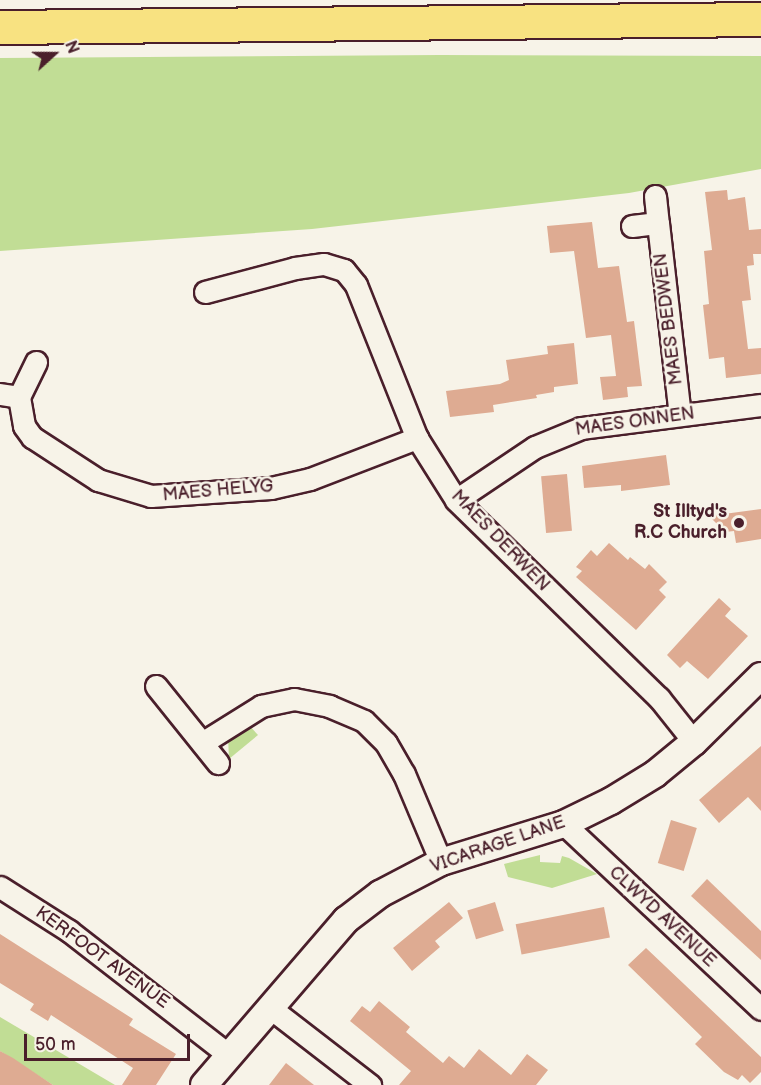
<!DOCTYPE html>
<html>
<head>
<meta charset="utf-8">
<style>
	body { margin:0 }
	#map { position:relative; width:761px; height:1085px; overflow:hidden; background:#f7f3e8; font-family:"Balsamiq Sans",sans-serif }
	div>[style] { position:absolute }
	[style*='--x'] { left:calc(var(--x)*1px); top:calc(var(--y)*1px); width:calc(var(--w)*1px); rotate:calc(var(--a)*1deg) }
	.green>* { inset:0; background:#c1dd95 }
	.building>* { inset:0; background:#deab92; transform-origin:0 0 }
	.roads { filter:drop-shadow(2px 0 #4a1f2b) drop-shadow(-2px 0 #4a1f2b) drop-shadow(0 2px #4a1f2b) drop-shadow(0 -2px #4a1f2b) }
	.minor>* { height:21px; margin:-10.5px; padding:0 10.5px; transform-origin:10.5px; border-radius:10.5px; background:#f7f3e8 }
	.tertiary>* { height:26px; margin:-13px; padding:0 13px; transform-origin:13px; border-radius:13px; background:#f7f3e8 }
	.primary>* { height:33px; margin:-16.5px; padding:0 16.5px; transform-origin:16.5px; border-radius:16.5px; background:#f8e281 }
	.dots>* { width:16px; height:16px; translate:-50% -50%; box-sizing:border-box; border:3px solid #f7f3e8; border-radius:50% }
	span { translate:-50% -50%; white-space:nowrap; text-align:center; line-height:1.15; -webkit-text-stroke:5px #f7f3e8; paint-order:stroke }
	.street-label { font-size:18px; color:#4a1f2b }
	.poi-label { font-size:18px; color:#4a1f2b; font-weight:700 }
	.right { translate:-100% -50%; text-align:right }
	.north { position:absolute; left:24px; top:24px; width:60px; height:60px; -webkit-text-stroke:4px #f7f3e8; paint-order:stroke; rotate:69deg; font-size:16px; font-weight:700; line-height:24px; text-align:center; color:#4a1f2b }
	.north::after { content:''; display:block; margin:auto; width:21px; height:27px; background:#4a1f2b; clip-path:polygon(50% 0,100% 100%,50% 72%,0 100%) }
	.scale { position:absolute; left:24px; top:1034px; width:166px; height:27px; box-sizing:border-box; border:3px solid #4a1f2b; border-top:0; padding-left:8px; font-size:18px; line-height:21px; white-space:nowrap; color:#4a1f2b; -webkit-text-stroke:4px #f7f3e8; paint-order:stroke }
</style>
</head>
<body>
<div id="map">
	<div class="green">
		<i style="clip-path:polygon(440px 55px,761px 56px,761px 169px,629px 193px,312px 229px,0 251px,0 58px)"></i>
		<i style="clip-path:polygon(247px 723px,258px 735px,229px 759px,228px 737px)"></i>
		<i style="clip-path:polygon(540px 855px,540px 862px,560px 863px,562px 856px,569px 858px,597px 874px,552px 888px,508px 877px,504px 864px)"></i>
		<i style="clip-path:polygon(0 1017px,115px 1085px,53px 1085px,0 1051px)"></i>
	</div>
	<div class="building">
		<i style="clip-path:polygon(727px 190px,728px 200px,745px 197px,749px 230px,761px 229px,761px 254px,753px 254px,754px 265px,747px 266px,751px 300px,742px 301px,748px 349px,761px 348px,761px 374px,726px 378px,724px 357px,709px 359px,703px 305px,709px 304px,704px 251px,712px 250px,705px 192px)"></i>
		<i style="clip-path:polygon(592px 222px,598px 268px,619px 266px,627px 322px,634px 321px,642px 386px,627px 387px,628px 397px,603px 400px,600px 377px,616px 376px,611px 335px,586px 338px,574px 251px,550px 253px,547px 226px)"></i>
		<i style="clip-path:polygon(574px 343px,578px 384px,554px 387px,554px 392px,536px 395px,537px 398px,493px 405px,494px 412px,450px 417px,446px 391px,500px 384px,509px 380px,506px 360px,548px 354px,547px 346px)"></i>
		<i style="clip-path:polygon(666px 455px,670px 485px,621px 491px,621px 485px,584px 488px,582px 466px)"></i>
		<i style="left:567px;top:474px;width:57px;height:26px;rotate:85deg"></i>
		<i style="clip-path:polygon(761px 509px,761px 539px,736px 543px,734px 531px,725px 532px,709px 516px)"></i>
		<i style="clip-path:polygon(609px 543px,628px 560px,630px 557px,645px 569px,649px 564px,667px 582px,659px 590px,666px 597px,636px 630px,576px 577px,582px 571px,576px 567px,591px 550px,597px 556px)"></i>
		<i style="clip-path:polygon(719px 598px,731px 609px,725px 616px,748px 636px,708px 679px,687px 661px,680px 668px,667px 655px)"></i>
		<i style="clip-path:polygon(761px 746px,761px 811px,748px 797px,719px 823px,699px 800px)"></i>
		<i style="left:671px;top:820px;width:27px;height:45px;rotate:17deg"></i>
		<i style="clip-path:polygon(707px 879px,761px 931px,761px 960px,691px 896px)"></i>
		<i style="clip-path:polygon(449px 902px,463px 918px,435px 941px,440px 947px,412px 971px,393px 948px)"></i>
		<i style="left:495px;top:902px;width:30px;height:29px;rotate:73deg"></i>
		<i style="left:604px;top:907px;width:31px;height:90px;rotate:79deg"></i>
		<i style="clip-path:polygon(0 934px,133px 1019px,129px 1025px,176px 1054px,156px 1085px,122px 1085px,133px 1068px,51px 1015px,48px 1021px,30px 1010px,34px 1004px,0 983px)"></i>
		<i style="clip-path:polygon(646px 948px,761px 1057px,761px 1072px,750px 1083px,742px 1075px,738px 1080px,724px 1072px,695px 1044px,702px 1037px,628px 965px)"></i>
		<i style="clip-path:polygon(379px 1001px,410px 1027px,406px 1032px,443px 1063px,449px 1056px,464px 1068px,479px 1049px,511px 1075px,527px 1054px,548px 1070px,536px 1085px,399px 1085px,411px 1071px,350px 1021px,362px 1006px,370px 1012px)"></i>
		<i style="clip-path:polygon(0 1051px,13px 1058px,53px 1085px,0 1085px)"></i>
		<i style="clip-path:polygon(286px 1063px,314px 1085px,269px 1085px)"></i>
	</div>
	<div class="roads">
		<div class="minor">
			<i style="--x:655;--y:196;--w:27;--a:84"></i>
			<i style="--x:632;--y:226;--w:26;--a:-7"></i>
			<i style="--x:658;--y:223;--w:193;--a:83.5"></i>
			<i style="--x:205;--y:292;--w:93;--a:-14.9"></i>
			<i style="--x:295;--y:268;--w:29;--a:-8"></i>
			<i style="--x:324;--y:264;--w:21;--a:17"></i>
			<i style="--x:344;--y:270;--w:19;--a:51"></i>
			<i style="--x:356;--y:285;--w:165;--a:68.3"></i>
			<i style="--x:417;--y:438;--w:73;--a:57.8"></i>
			<i style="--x:456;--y:500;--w:284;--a:44.3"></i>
			<i style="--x:659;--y:698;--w:56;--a:51.5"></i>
			<i style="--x:0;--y:394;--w:19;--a:9"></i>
			<i style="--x:19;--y:397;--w:39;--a:-64"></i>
			<i style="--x:19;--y:397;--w:29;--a:80"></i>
			<i style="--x:24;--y:426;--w:14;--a:54"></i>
			<i style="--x:32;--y:437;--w:79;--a:33.1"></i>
			<i style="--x:98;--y:480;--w:55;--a:16.8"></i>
			<i style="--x:151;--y:496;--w:120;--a:-3.8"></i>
			<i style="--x:271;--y:488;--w:40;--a:-13"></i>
			<i style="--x:310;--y:479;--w:115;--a:-21"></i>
			<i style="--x:456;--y:500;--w:95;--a:-33.9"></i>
			<i style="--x:535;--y:447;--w:50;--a:-22.4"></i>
			<i style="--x:581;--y:428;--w:181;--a:-7.3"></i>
			<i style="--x:156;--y:686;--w:99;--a:51.2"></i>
			<i style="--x:202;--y:743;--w:70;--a:-32.1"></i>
			<i style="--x:261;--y:706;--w:34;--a:-12"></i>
			<i style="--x:294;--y:699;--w:36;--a:11"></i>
			<i style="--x:329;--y:706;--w:38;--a:23"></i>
			<i style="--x:364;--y:721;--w:31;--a:45"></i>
			<i style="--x:386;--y:743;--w:36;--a:60"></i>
			<i style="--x:404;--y:774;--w:95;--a:67.2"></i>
			<i style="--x:564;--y:824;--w:270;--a:43.2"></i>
			<i style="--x:0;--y:887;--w:82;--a:32.5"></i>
			<i style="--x:69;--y:931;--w:202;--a:37.8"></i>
			<i style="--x:269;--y:1007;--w:128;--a:37.7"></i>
		</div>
		<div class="tertiary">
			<i style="--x:204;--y:1085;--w:218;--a:-49.3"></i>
			<i style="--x:346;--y:920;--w:43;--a:-37.4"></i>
			<i style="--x:380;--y:894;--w:69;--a:-27.7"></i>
			<i style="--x:441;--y:862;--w:129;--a:-17.2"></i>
			<i style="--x:564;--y:824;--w:52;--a:-26.1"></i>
			<i style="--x:611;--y:801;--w:52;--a:-31.5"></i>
			<i style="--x:655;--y:774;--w:50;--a:-39.4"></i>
			<i style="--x:694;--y:742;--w:94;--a:-44.6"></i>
		</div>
		<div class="primary">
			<i style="--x:0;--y:27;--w:761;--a:-0.6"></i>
		</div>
	</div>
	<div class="dots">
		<i style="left:739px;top:523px;background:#4a1f2b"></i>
	</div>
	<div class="street-label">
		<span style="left:669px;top:319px;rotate:-97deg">MAES BEDWEN</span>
		<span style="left:635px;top:422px;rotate:-8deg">MAES ONNEN</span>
		<span style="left:218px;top:491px;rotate:-5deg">MAES HELYG</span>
		<span style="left:500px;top:541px;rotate:46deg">MAES DERWEN</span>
		<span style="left:498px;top:845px;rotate:-19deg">VICARAGE LANE</span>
		<span style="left:662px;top:917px;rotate:43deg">CLWYD AVENUE</span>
		<span style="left:102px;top:958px;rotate:36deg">KERFOOT AVENUE</span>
	</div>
	<div class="poi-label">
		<span class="right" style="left:727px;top:523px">St Illtyd's<br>R.C Church</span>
	</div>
	<div class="north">N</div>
	<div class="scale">50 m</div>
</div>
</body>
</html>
